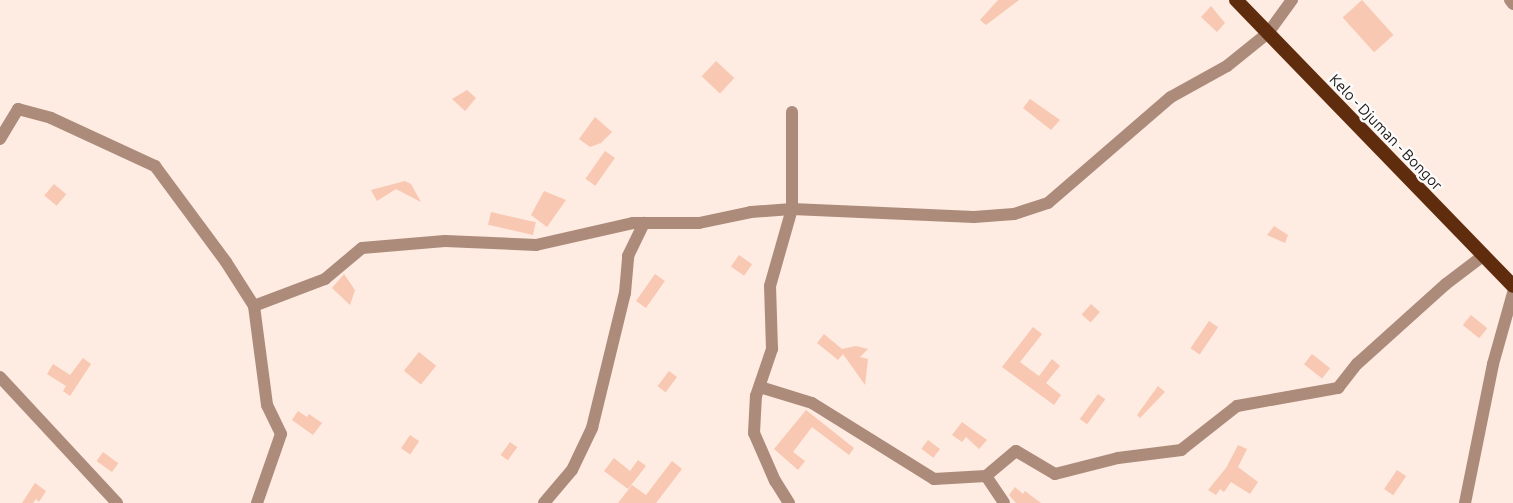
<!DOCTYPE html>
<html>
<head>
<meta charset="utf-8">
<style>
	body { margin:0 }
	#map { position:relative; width:1513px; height:503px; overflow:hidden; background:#feebe1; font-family:Ubuntu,sans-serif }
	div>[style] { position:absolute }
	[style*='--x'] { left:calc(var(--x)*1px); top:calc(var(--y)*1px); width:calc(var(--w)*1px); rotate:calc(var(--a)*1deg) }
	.building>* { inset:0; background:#f8c8b2; transform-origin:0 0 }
	.minor>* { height:12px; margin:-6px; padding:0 6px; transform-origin:6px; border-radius:6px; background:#ac8b7b }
	.trunk>* { height:14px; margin:-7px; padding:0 7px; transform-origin:7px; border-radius:7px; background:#602c0e }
	span { translate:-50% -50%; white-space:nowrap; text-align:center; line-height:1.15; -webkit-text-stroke:4.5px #fcfcfc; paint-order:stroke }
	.street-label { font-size:15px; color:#1c1613 }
</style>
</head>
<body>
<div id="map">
	<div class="building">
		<i style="clip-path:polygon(998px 0,1019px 0,986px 25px,980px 20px)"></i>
		<i style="left:1362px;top:0;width:47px;height:26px;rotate:48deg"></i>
		<i style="clip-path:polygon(1211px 6px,1225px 23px,1217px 32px,1201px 17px)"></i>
		<i style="left:716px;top:61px;width:25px;height:21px;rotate:43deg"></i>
		<i style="clip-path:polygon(467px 90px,476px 98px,465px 111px,452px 99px)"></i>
		<i style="clip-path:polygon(1030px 99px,1060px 120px,1051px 130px,1023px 108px)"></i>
		<i style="clip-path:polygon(595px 117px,612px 132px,601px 143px,590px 147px,579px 139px)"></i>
		<i style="left:605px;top:151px;width:12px;height:34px;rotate:35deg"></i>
		<i style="clip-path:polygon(405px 181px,411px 184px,421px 202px,396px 189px,377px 201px,371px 190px)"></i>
		<i style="left:54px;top:184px;width:16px;height:15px;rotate:40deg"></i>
		<i style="clip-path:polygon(544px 191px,566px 200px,547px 227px,531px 215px)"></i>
		<i style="left:491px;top:212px;width:46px;height:13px;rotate:13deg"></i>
		<i style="clip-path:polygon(1274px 226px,1288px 235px,1285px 243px,1267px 235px)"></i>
		<i style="left:739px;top:255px;width:16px;height:14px;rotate:35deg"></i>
		<i style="clip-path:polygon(344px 274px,355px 290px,350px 305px,332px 288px)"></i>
		<i style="left:655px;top:274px;width:12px;height:33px;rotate:35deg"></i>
		<i style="left:1091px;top:304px;width:12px;height:14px;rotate:42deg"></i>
		<i style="left:1471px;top:315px;width:21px;height:13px;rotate:39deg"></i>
		<i style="left:1209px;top:321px;width:11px;height:33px;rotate:34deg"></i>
		<i style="clip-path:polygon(1033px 327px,1042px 334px,1020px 362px,1039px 376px,1052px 359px,1060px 366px,1046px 383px,1061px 395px,1054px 405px,1002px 367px)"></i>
		<i style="clip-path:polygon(824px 334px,842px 349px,856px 346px,868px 349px,860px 357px,868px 359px,865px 385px,843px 354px,838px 360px,817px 343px)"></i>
		<i style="left:419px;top:352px;width:22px;height:24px;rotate:39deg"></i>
		<i style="left:1312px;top:354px;width:23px;height:13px;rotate:38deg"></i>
		<i style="clip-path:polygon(83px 358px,91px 364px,70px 396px,63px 391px,66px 386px,47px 374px,53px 364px,70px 375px)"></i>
		<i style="left:669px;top:371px;width:10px;height:19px;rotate:37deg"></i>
		<i style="clip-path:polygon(1158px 386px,1165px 392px,1140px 418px,1137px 415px)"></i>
		<i style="left:1098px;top:394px;width:9px;height:31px;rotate:36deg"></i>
		<i style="clip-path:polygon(806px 410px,854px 448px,849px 455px,812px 427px,793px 452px,805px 461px,798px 470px,774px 449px)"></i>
		<i style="clip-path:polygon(298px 411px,307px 417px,309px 414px,322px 423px,313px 435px,292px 420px)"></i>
		<i style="clip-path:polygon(962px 422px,987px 440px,979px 449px,966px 437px,962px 442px,952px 435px)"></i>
		<i style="left:410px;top:435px;width:11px;height:16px;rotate:34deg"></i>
		<i style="left:928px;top:440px;width:15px;height:11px;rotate:37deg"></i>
		<i style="left:510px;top:442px;width:9px;height:16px;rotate:36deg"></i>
		<i style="clip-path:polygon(1238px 445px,1247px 449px,1238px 467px,1258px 482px,1250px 494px,1231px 482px,1224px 492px,1220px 489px,1216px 495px,1208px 490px,1226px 468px)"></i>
		<i style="left:103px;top:452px;width:19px;height:11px;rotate:36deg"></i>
		<i style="clip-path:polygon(614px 458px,630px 471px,638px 460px,646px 466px,628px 489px,604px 471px)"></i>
		<i style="clip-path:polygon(672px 461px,682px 469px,656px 503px,618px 503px,632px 485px,646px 495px)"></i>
		<i style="left:1397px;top:470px;width:11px;height:23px;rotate:34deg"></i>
		<i style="clip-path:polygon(35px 483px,46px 491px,39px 502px,36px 499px,33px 503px,22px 503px)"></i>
		<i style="clip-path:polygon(1015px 487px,1023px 494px,1025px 491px,1041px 503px,1016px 503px,1009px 495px)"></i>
	</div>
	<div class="minor">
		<i style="--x:1510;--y:0;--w:5;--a:53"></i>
		<i style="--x:0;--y:139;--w:35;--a:-59"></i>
		<i style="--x:18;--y:109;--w:34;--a:15"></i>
		<i style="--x:51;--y:118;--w:115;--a:24.8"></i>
		<i style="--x:155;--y:166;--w:119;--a:53.5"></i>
		<i style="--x:226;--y:262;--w:52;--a:57.5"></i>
		<i style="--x:254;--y:306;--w:100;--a:82.5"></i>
		<i style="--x:267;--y:405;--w:32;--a:64"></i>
		<i style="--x:281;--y:434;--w:73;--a:109.2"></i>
		<i style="--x:254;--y:306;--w:76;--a:-20.8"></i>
		<i style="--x:325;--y:279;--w:48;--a:-40"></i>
		<i style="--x:362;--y:248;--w:83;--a:-4.8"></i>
		<i style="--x:445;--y:241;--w:91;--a:2.5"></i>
		<i style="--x:536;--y:245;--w:99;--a:-12.8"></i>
		<i style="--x:633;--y:223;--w:66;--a:0"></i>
		<i style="--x:699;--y:223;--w:53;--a:-11.9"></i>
		<i style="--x:751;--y:212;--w:41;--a:-4.2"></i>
		<i style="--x:792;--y:209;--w:182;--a:2.5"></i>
		<i style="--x:974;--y:217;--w:40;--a:-4.3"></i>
		<i style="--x:1014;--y:214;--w:36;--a:-18"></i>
		<i style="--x:1048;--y:203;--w:162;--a:-40.8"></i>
		<i style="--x:1171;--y:97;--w:64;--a:-29"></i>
		<i style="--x:1227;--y:66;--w:53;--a:-38.8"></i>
		<i style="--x:1268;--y:33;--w:41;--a:-54"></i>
		<i style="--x:0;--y:377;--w:172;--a:47.1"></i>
		<i style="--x:760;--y:387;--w:54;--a:17.1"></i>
		<i style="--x:812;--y:403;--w:144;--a:31.9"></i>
		<i style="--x:934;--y:479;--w:52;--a:-3.3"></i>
		<i style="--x:986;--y:476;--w:39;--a:-40"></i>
		<i style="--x:1016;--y:451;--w:45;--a:30.5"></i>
		<i style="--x:1055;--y:474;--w:65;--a:-14.3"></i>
		<i style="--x:1118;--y:458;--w:64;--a:-7.2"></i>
		<i style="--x:1181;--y:450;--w:71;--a:-38.2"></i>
		<i style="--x:1237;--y:406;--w:103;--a:-10.1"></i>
		<i style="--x:1338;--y:388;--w:31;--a:-52"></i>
		<i style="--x:1357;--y:364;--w:120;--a:-42"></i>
		<i style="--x:1446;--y:284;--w:48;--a:-37.3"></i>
		<i style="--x:986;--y:476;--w:32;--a:56"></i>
		<i style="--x:544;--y:503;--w:43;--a:-49.7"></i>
		<i style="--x:572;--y:470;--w:47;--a:-64.5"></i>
		<i style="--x:592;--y:428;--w:139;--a:-76.3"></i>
		<i style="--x:625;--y:293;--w:37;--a:-85"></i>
		<i style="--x:628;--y:256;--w:37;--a:-64"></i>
		<i style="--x:789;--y:503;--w:26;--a:-122"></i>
		<i style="--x:775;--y:481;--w:52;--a:-113.6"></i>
		<i style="--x:754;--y:433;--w:37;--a:-87"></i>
		<i style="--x:756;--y:396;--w:50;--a:-71.2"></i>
		<i style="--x:772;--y:349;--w:63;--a:-91.8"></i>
		<i style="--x:770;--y:286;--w:80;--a:-74.1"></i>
		<i style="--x:792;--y:209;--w:97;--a:-90"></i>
		<i style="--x:1465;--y:503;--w:142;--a:-78.6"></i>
		<i style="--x:1493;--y:364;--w:74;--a:-74.3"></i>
	</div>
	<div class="trunk">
		<i style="--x:1236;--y:0;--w:398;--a:45.9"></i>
	</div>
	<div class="street-label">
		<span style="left:1386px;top:132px;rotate:46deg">Kelo - Djuman - Bongor</span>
	</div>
</div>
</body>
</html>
